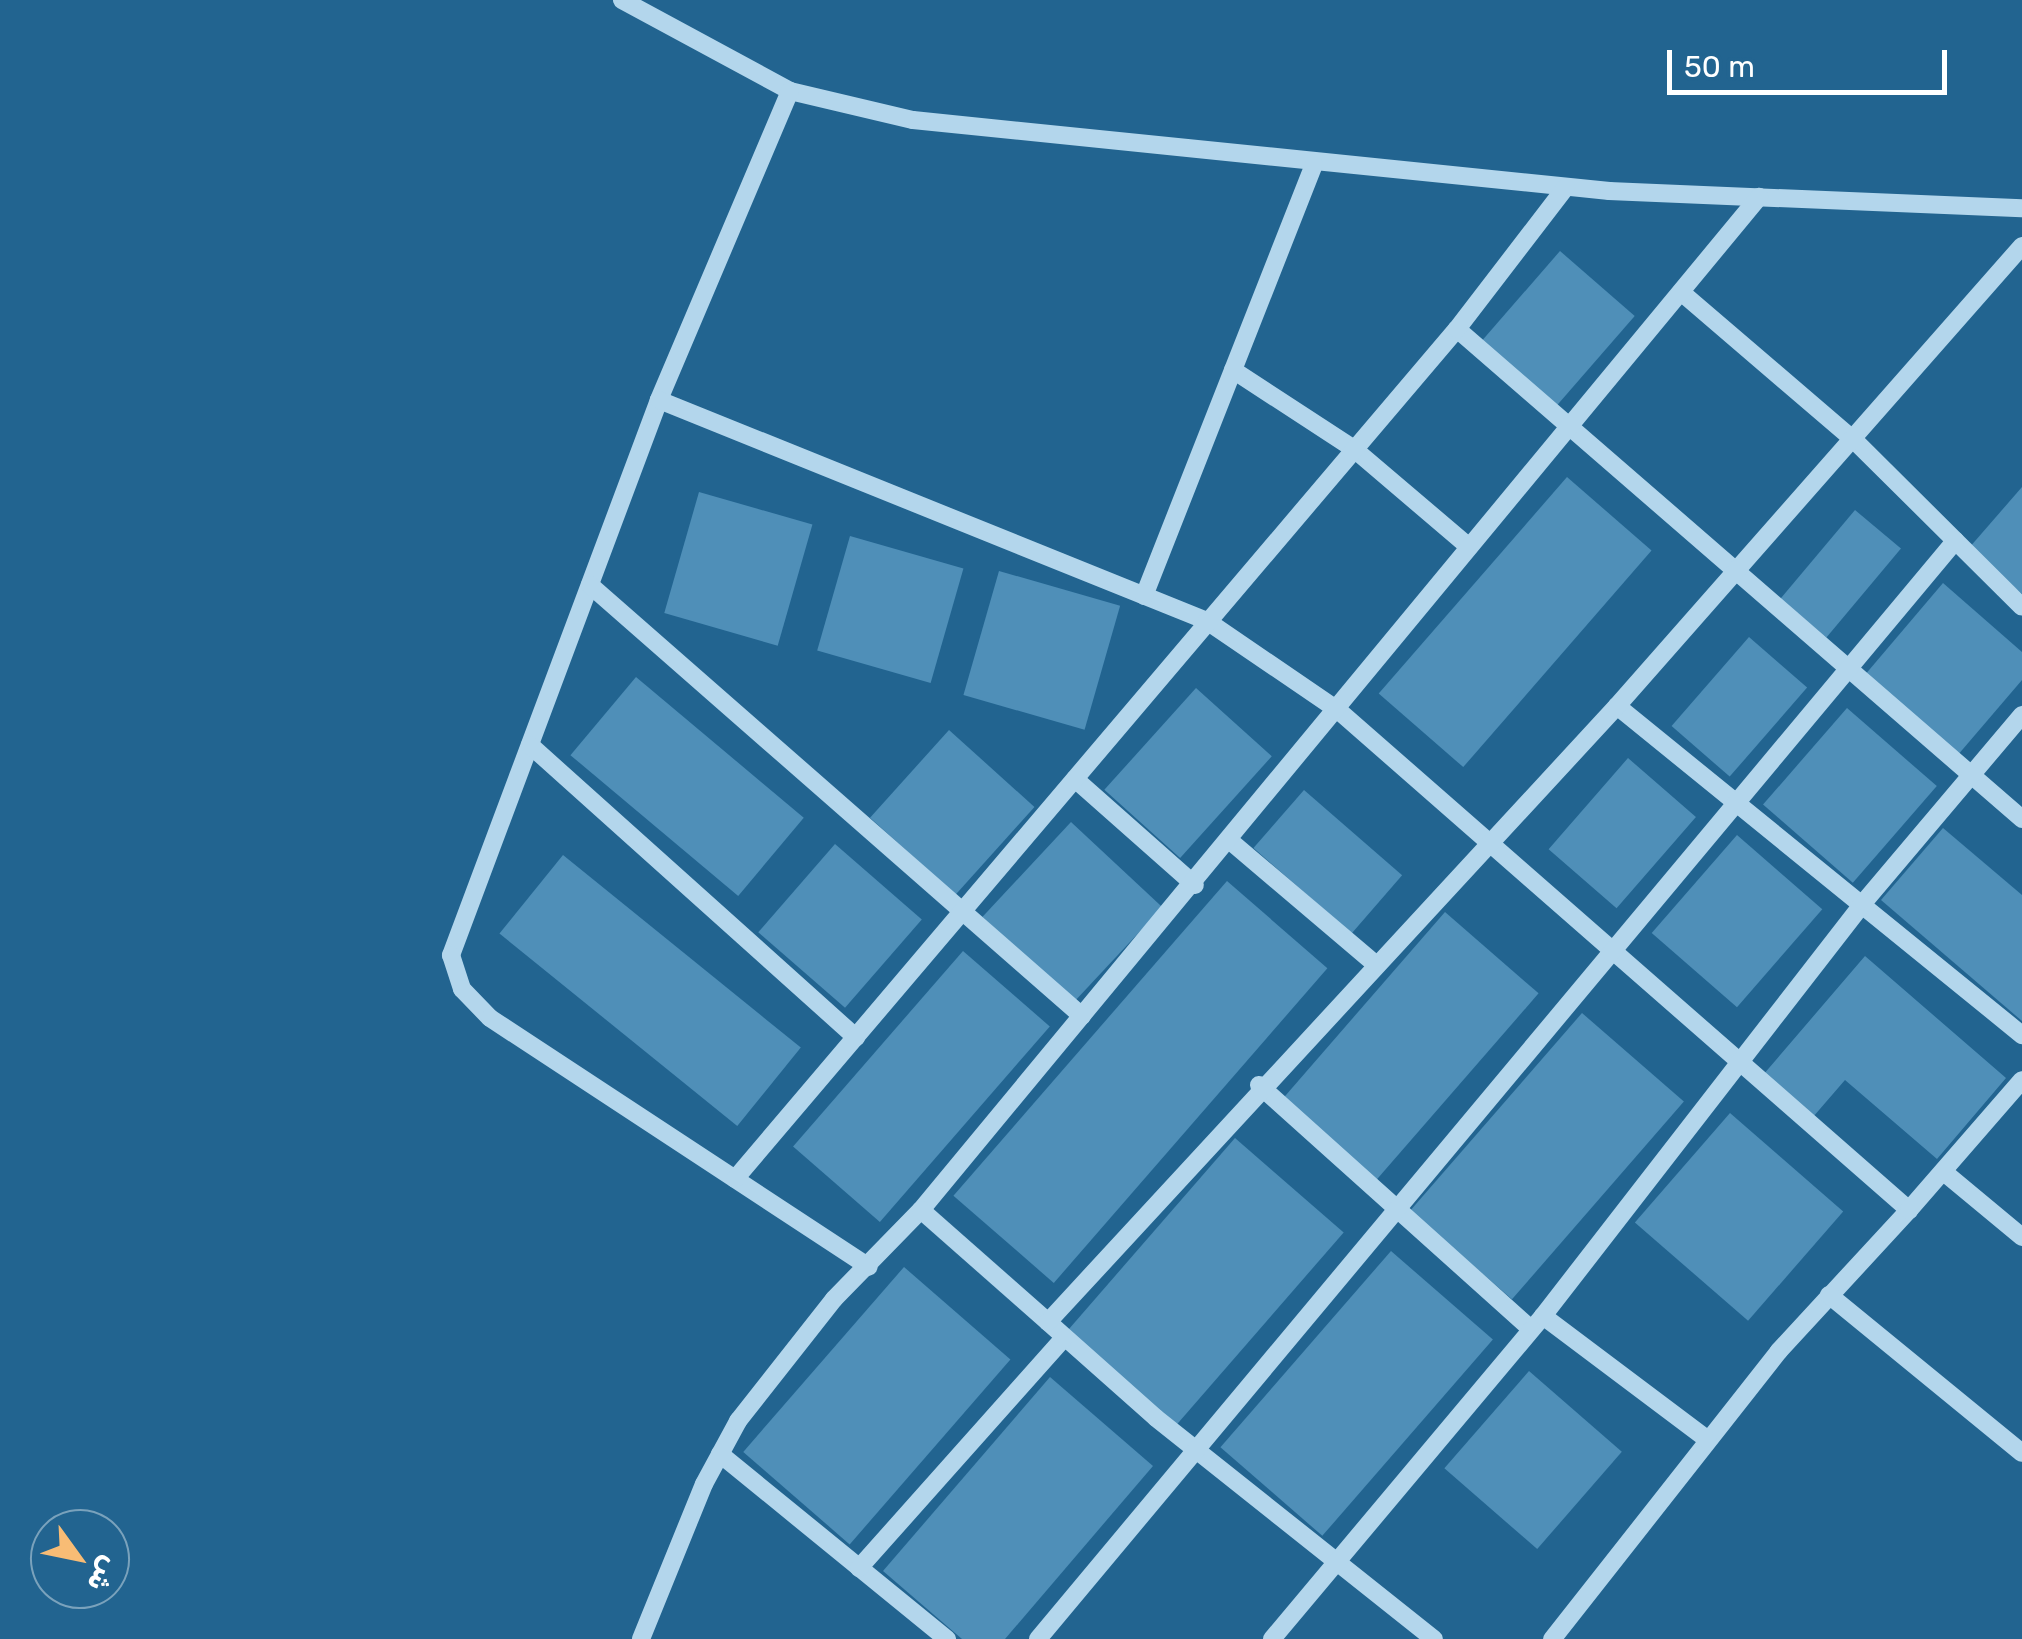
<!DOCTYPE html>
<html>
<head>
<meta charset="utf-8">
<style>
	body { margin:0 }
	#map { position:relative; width:2022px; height:1639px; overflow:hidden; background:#226490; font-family:Rubik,Cairo,sans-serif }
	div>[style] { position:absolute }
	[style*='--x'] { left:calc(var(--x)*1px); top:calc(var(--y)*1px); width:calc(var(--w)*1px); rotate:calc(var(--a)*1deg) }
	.building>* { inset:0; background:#4f8fb8; transform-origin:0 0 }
	.minor>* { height:18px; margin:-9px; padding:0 9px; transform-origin:9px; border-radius:9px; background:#b3d6ec }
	span { translate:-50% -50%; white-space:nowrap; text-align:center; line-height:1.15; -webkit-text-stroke:10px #226490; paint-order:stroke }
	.north { position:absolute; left:30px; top:1509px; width:100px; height:100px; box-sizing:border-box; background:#226490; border:2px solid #7aa2bc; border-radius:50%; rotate:123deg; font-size:28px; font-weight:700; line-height:40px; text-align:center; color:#fff }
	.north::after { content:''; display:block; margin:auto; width:35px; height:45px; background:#f8bc75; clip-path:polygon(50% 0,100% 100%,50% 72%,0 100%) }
	.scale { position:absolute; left:1667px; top:50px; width:280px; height:45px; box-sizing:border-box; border:5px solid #fff; border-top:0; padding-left:12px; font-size:30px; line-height:35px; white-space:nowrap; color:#fff; -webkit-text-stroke:8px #226490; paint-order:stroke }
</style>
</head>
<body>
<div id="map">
	<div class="building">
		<i style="left:1560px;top:251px;width:99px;height:120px;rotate:41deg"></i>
		<i style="left:1567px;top:477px;width:112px;height:287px;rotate:41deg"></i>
		<i style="clip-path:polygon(2022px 487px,2022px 594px,1969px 548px)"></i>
		<i style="left:699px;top:492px;width:118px;height:126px;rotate:16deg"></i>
		<i style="left:1855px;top:510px;width:60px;height:116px;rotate:40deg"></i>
		<i style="left:850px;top:536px;width:118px;height:119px;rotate:16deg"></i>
		<i style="left:999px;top:571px;width:126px;height:129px;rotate:16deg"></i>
		<i style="clip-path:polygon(1943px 583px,2022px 652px,2022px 680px,1957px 756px,1864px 676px)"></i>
		<i style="left:1749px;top:637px;width:77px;height:118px;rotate:41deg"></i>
		<i style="left:636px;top:677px;width:219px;height:102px;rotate:40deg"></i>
		<i style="left:1196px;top:688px;width:102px;height:137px;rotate:42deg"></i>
		<i style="left:1847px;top:708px;width:119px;height:128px;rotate:41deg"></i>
		<i style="left:949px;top:730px;width:115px;height:118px;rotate:42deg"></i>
		<i style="left:1628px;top:758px;width:90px;height:121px;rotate:41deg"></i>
		<i style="left:1304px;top:790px;width:130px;height:77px;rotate:41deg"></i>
		<i style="left:1071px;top:822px;width:125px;height:130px;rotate:43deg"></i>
		<i style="clip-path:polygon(1943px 828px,2022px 895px,2022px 1021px,1881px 900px)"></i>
		<i style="left:1737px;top:835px;width:113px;height:130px;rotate:41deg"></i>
		<i style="left:835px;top:844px;width:115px;height:117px;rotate:41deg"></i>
		<i style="left:563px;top:855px;width:306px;height:101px;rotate:39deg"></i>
		<i style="left:1227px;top:881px;width:133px;height:417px;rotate:41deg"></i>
		<i style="left:1445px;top:912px;width:124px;height:247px;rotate:41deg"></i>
		<i style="left:963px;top:951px;width:115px;height:259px;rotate:41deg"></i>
		<i style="clip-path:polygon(1865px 956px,2006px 1078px,1937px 1159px,1845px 1080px,1813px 1117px,1763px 1075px)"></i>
		<i style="left:1582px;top:1013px;width:135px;height:262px;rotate:41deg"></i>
		<i style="left:1730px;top:1113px;width:150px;height:145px;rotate:41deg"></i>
		<i style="left:1235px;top:1138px;width:144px;height:257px;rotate:41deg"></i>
		<i style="left:1391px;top:1251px;width:135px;height:260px;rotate:41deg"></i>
		<i style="left:904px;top:1267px;width:141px;height:245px;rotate:41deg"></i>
		<i style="left:1529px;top:1371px;width:123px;height:129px;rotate:41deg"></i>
		<i style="clip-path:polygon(1050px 1377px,1153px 1466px,1005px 1639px,962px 1639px,883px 1571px)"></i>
	</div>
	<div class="minor">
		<i style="--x:622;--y:0;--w:191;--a:28.4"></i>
		<i style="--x:790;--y:91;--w:126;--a:13.3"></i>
		<i style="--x:913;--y:120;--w:700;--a:5.82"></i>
		<i style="--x:1609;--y:191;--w:413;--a:2.4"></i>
		<i style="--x:790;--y:91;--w:336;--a:113"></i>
		<i style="--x:659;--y:400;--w:593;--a:110.54"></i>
		<i style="--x:451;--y:955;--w:36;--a:72"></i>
		<i style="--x:462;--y:989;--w:40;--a:46"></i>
		<i style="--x:490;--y:1018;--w:453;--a:33.3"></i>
		<i style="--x:1681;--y:292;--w:229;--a:40.6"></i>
		<i style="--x:1855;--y:441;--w:235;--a:44.8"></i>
		<i style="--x:1457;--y:329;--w:748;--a:40.93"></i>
		<i style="--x:1233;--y:370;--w:145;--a:33.1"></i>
		<i style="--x:1354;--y:449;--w:151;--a:40.4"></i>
		<i style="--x:659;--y:400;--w:591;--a:21.96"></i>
		<i style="--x:1207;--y:621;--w:160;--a:34.3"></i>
		<i style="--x:1339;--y:711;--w:758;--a:41.2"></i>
		<i style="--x:1909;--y:1210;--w:192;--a:132.7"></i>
		<i style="--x:1779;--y:1351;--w:367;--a:128.2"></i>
		<i style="--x:590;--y:585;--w:654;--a:41.22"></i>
		<i style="--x:1144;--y:596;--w:464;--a:-68.5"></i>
		<i style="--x:1617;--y:706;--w:522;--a:39.09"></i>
		<i style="--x:530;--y:745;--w:438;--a:41.9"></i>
		<i style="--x:1075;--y:779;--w:160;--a:41.5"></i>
		<i style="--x:1229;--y:840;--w:190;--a:40.3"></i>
		<i style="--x:1259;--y:1085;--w:365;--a:41.9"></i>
		<i style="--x:1945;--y:1173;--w:100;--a:39.7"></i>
		<i style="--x:735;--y:1179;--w:1115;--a:-49.66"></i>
		<i style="--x:1457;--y:329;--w:179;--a:-52.5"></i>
		<i style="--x:921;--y:1210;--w:1315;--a:-50.4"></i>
		<i style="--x:1909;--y:1210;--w:172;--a:-49"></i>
		<i style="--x:1829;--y:1295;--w:249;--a:39.3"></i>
		<i style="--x:1543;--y:1316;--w:206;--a:36.9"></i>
		<i style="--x:1048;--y:1322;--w:144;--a:41.6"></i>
		<i style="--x:1156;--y:1418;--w:355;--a:38.5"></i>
		<i style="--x:720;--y:1454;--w:293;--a:39.2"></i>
		<i style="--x:859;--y:1568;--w:308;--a:-48.3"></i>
		<i style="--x:641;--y:1639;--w:167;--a:-67.9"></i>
		<i style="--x:704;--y:1484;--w:72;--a:-61.6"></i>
		<i style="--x:738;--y:1421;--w:155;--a:-51.8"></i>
		<i style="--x:834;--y:1299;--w:124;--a:-45.7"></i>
		<i style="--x:921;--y:1210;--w:169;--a:41.4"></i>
		<i style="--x:1048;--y:1322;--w:839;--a:-47.27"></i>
		<i style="--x:1617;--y:706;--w:613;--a:-48.64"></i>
		<i style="--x:1038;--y:1639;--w:1431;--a:-50.13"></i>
		<i style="--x:1272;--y:1639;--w:422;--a:-50"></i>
		<i style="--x:1543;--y:1316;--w:524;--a:-52.21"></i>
		<i style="--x:1864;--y:902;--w:245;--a:-49.8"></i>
	</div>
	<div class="north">ش</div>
	<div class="scale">50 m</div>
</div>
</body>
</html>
